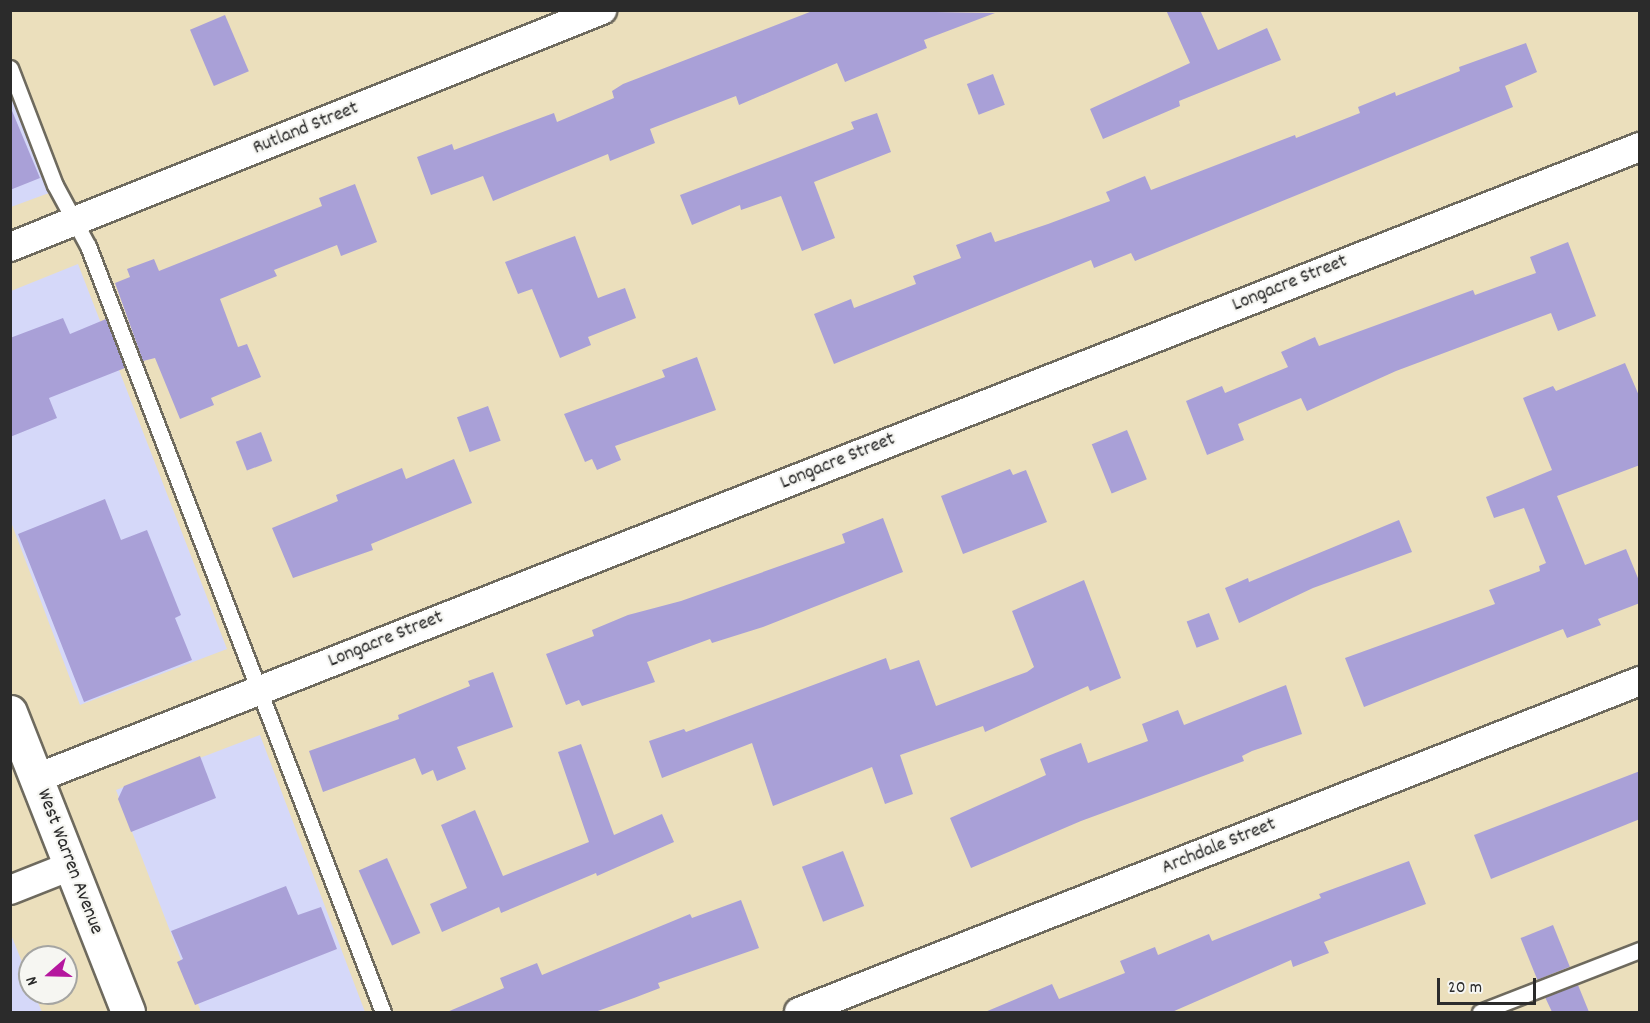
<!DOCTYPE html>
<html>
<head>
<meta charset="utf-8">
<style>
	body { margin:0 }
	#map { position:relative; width:1650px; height:1023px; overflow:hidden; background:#ebdfbc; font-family:Dekko,sans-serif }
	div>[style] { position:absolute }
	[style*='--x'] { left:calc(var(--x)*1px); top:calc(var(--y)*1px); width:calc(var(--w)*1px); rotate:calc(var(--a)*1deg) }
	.built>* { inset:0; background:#d5d8f9 }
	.building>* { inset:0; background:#a9a0d7; transform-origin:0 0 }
	.roads { filter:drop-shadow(2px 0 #6e6a5e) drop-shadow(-2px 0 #6e6a5e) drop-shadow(0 2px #6e6a5e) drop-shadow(0 -2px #6e6a5e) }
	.service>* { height:15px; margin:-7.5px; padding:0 7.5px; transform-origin:7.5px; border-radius:7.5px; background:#fff }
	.minor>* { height:28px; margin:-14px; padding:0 14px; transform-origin:14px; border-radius:14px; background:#fff }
	.secondary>* { height:33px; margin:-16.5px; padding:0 16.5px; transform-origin:16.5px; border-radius:16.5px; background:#fff }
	span { translate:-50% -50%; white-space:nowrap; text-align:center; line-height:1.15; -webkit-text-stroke:4.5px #f6f6f2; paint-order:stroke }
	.street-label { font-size:20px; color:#2b2b2b }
	.frame { position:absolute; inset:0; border:12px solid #2b2b2b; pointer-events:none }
	.north { position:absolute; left:18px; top:945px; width:60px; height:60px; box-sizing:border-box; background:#f6f6f2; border:2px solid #a5a5a2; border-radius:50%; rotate:250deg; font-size:16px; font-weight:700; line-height:24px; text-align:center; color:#2b2b2b }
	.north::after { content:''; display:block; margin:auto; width:21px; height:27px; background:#b5179e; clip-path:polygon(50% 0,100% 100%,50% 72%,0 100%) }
	.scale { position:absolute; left:1437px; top:978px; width:99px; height:27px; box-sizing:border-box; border:3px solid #2b2b2b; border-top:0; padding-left:8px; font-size:18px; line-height:21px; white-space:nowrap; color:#2b2b2b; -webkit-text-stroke:4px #f6f6f2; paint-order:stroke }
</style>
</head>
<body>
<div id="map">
	<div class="built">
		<i style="clip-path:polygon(10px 94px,49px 193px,11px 207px,10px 207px)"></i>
		<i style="clip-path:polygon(78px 264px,227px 649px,80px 705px,11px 522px,11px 291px)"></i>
		<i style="clip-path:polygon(260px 735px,365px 1012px,201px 1012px,116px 790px)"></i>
		<i style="clip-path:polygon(10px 932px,30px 982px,30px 993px,34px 993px,42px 1012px,11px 1012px)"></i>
	</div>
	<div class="building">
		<i style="clip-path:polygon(815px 10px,995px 13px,924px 40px,927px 48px,845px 82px,837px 63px,739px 105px,736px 96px,650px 129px,655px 143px,610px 161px,608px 154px,493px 201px,483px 176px,431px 195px,417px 157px,452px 144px,454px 150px,554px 113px,557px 122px,614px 98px,612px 91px,623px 84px)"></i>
		<i style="clip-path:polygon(1166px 10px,1200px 10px,1218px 50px,1267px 28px,1281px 60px,1179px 101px,1180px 106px,1103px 139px,1090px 109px,1190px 63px)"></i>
		<i style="left:225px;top:15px;width:61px;height:38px;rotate:67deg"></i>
		<i style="clip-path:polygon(1526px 43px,1537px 72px,1505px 86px,1513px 107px,1135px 261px,1131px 253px,1094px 268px,1091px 260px,834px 364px,814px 314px,851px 299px,854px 308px,916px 284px,913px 276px,961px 258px,956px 245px,991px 232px,995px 242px,1048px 224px,1110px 201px,1106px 192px,1145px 176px,1151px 190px,1295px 135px,1296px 138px,1360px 113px,1358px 107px,1395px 92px,1396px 96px,1460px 71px,1459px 67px)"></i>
		<i style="left:993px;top:74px;width:33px;height:28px;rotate:69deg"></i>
		<i style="clip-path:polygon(10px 106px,40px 178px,10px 190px)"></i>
		<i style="clip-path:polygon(877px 113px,891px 152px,814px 182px,835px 238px,802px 251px,781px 196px,741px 210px,740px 205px,692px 225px,680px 195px,854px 129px,851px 122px)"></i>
		<i style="clip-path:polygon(355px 184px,377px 242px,341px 256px,337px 245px,274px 270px,277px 276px,220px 299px,238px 347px,247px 344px,261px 377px,211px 398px,214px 405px,180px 419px,155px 358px,143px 361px,115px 283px,130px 277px,127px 269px,154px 259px,159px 271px,322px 206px,319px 198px)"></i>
		<i style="clip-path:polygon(575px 236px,598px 298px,625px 288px,636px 318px,588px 337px,591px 345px,560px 358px,532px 289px,518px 294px,505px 262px)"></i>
		<i style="clip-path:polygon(1568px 242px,1596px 316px,1558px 331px,1551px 313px,1396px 371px,1307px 411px,1301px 398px,1238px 424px,1244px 440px,1207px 455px,1186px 401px,1222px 386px,1225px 393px,1288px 367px,1281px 352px,1315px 337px,1319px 346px,1473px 290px,1475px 295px,1536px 273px,1530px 257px)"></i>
		<i style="clip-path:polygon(63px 318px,70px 334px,106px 319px,125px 368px,49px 398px,57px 418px,10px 437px,10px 338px)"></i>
		<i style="clip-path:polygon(697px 357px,716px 410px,615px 446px,621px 460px,597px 470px,592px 459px,585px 462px,564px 414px,665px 377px,662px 370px)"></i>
		<i style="clip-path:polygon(1625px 363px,1640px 398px,1640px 465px,1557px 496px,1585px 565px,1626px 549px,1640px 583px,1640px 603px,1598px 619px,1601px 625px,1567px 638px,1563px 629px,1364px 707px,1345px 658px,1495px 604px,1489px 590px,1540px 571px,1539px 566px,1546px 563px,1524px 508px,1494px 518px,1486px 497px,1552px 470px,1523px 398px,1553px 386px,1556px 391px)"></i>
		<i style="left:488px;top:406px;width:37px;height:33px;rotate:70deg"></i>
		<i style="left:1127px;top:430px;width:53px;height:38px;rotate:68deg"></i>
		<i style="left:261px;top:432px;width:31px;height:27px;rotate:69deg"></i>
		<i style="clip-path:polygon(454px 459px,472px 503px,371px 544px,373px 550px,293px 578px,272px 528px,338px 501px,336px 495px,402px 468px,406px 479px)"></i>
		<i style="clip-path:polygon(1010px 469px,1013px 475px,1026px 470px,1047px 522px,963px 554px,941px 496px)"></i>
		<i style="clip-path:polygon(105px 499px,121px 540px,147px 530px,181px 615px,175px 618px,192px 660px,84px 702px,18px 534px)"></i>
		<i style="clip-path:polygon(883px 518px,903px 572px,763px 627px,712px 643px,710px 639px,647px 662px,655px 682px,582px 706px,579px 700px,566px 705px,546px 654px,594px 636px,592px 630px,628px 615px,681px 601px,845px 543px,842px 534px)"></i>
		<i style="clip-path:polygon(1399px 520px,1412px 552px,1313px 588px,1239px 623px,1225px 588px,1248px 578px,1249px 582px)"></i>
		<i style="clip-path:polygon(1084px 580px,1121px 678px,1090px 691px,1088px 686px,985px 732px,983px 726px,900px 755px,913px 794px,885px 804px,872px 767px,773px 806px,752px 743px,662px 778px,649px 741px,684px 729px,686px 732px,886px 658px,890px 670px,919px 660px,936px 706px,1027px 672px,1034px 667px,1012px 611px)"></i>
		<i style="left:1209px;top:613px;width:28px;height:24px;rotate:69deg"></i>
		<i style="clip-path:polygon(493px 672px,513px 727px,457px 747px,466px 769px,437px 781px,433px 770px,422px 775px,415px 758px,323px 792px,309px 751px,399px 719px,398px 715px,470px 686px,468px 681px)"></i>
		<i style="clip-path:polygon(1286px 685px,1302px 734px,1252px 751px,1242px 756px,1244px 761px,1081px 821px,971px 868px,950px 818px,1046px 775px,1040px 759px,1081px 743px,1088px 763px,1148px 741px,1142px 724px,1178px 710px,1184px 725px)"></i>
		<i style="clip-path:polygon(581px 744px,614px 835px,662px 814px,674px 842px,597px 876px,596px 873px,501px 913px,499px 907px,442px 932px,430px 904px,467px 888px,441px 825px,475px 810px,503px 876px,589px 842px,558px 752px)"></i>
		<i style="clip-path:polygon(200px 756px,216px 798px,131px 832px,118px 799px,124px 786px)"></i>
		<i style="clip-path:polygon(1640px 771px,1640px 819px,1491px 879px,1474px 835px)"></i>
		<i style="left:843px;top:851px;width:59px;height:44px;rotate:69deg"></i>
		<i style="left:387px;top:858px;width:82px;height:31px;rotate:66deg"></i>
		<i style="clip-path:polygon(1409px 861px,1426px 904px,1324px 942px,1329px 953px,1293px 967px,1291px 960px,1172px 1012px,985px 1012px,1052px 984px,1059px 999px,1125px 973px,1120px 961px,1155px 947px,1158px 955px,1209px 934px,1212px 941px,1321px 898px,1319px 894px)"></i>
		<i style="clip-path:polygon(286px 886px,298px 915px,321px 907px,337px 949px,195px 1005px,177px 962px,183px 959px,171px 931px)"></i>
		<i style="clip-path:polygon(741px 900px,759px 948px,658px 983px,660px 988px,634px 998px,595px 1012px,447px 1012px,504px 988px,500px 978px,537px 963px,542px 975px,690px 914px,692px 918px)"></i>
		<i style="left:1553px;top:925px;width:45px;height:35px;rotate:68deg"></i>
		<i style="clip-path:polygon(1578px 985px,1589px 1012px,1552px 1012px,1545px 997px)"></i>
	</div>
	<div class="roads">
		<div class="service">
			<i style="--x:10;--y:68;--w:125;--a:69"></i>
			<i style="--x:55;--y:185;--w:69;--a:61.6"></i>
			<i style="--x:88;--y:246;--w:821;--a:68.94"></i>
			<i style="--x:1480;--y:1012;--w:172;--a:-21.2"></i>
		</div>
		<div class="minor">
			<i style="--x:10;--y:247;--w:638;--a:-21.82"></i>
			<i style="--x:37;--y:778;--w:1723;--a:-21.49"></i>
			<i style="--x:10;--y:890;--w:66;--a:-21.5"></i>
			<i style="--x:799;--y:1012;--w:904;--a:-21.48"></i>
		</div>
		<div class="secondary">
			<i style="--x:10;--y:712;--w:322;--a:68.5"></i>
		</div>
	</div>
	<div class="street-label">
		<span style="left:306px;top:129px;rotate:-22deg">Rutland Street</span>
		<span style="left:1290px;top:284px;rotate:-22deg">Longacre Street</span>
		<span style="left:838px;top:462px;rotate:-22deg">Longacre Street</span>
		<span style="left:386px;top:640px;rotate:-22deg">Longacre Street</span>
		<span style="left:1219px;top:847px;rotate:-22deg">Archdale Street</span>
		<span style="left:69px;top:862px;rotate:69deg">West Warren Avenue</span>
	</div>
	<div class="frame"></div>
	<div class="north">N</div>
	<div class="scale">20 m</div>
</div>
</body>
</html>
